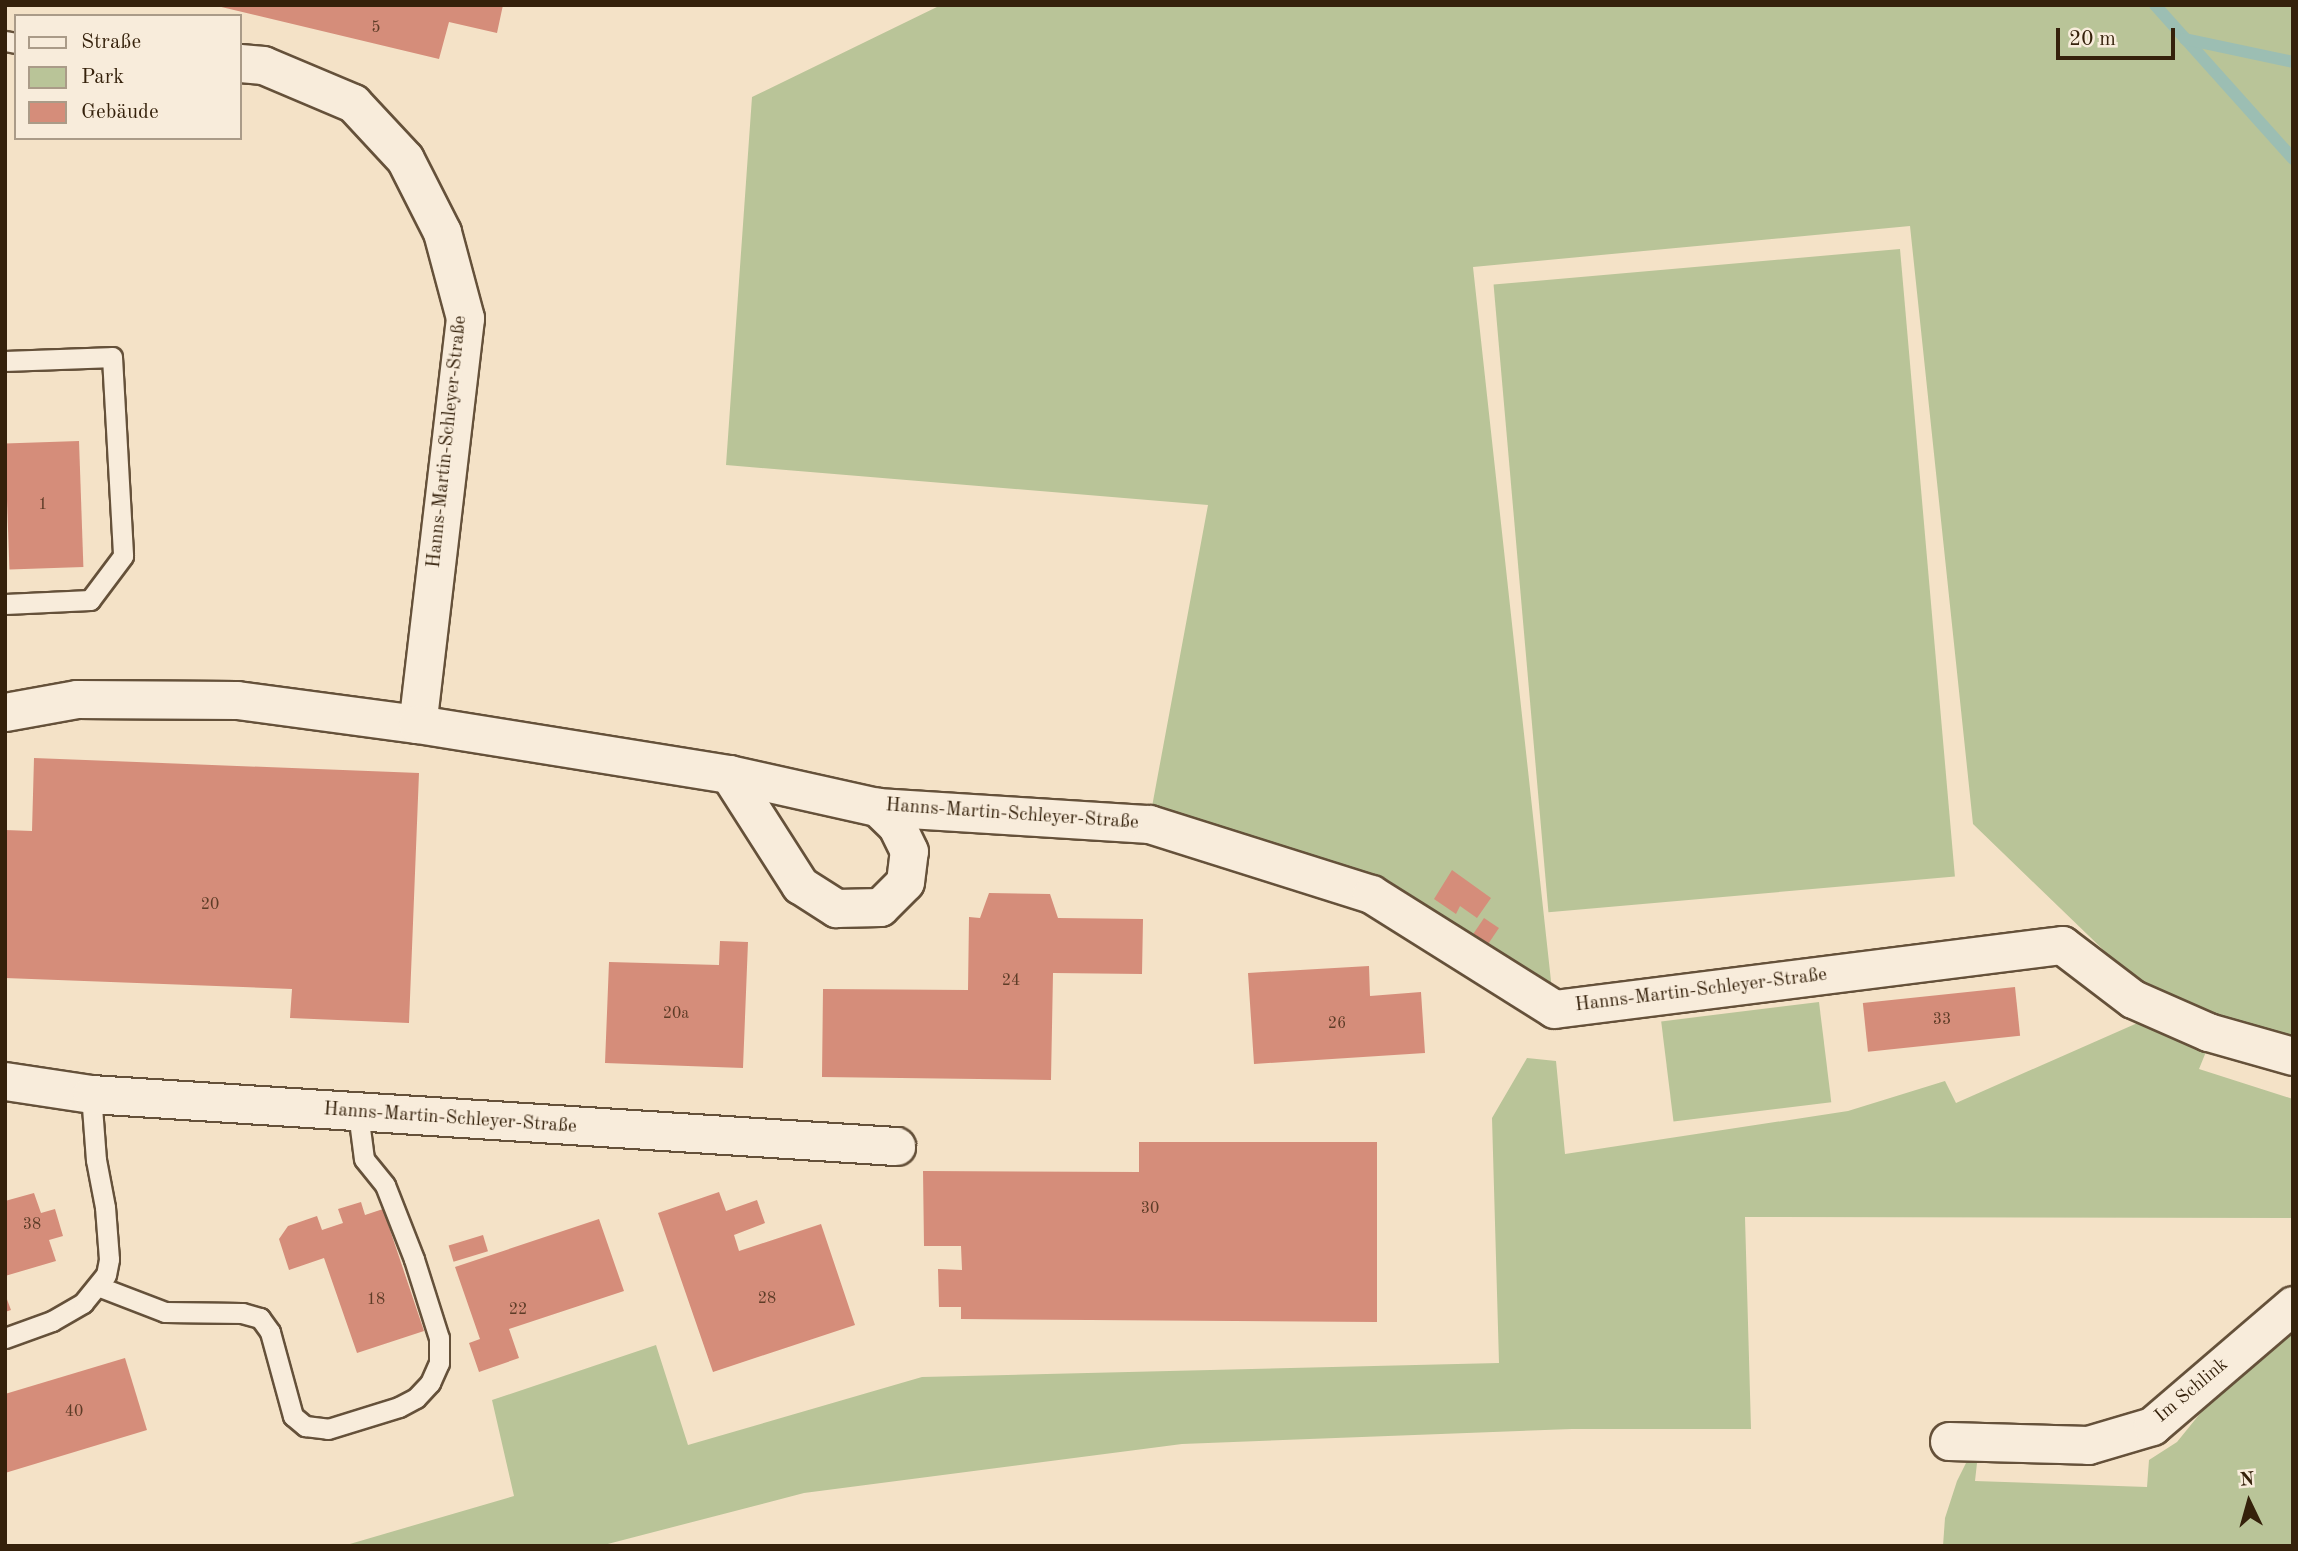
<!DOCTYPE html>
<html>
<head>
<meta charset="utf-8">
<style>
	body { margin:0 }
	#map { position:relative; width:2298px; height:1551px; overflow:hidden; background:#f4e2c7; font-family:"Old Standard TT",serif }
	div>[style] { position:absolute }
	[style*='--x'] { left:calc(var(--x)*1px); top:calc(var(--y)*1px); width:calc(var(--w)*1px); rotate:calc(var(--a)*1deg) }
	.green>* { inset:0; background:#b9c498; transform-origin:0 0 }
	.stream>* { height:12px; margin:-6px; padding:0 6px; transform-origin:6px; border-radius:6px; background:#9cbeb3 }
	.building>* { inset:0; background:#d58d7a; transform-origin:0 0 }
	.roads { filter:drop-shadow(2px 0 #65513a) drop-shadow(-2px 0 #65513a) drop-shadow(0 2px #65513a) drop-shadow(0 -2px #65513a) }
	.service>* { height:19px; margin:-9.5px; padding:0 9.5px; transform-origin:9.5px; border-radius:9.5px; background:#f8ecdb }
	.minor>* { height:37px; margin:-18.5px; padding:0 18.5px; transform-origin:18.5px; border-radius:18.5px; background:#f8ecdb }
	span { translate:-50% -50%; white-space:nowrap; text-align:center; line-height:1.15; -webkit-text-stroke:5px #f8ecdb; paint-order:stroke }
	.number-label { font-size:16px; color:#5d3c27 }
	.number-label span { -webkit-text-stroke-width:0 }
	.street-label { font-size:19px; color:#35210b }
	.frame { position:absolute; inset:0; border:7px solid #35210b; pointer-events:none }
	.legend { position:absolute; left:14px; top:14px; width:228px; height:126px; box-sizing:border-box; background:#f8ecdb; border:2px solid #aa9b88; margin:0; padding:9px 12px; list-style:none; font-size:21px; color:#35210b }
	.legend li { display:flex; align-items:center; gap:14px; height:35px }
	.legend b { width:35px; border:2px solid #aa9b88 }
	.north { position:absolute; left:2214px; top:1467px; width:70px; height:70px; -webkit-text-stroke:5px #f8ecdb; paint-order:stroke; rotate:355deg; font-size:19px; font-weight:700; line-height:28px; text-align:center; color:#35210b }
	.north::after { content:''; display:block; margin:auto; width:24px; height:32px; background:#35210b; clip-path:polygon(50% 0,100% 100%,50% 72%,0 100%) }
	.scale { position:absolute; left:2056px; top:28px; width:119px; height:32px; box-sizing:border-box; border:4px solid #35210b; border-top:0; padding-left:9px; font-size:21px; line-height:24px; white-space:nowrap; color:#35210b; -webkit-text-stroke:5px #f8ecdb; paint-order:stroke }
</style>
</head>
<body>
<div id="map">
	<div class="green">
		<i style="clip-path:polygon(941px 5px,2293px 5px,2293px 1039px,2147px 992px,1973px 824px,1910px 226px,1473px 267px,1552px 990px,1151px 812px,1208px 505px,726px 465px,752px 97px)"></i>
		<i style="left:1900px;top:249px;width:630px;height:408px;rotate:85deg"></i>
		<i style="left:1819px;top:1002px;width:101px;height:159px;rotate:83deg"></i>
		<i style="clip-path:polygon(2142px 1021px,2210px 1042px,2199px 1069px,2293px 1099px,2293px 1218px,1745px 1217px,1751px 1429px,1572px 1429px,1182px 1444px,804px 1493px,600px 1546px,343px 1546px,514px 1496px,492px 1400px,656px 1345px,688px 1445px,922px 1377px,1499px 1363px,1492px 1118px,1527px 1058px,1556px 1061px,1565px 1154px,1848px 1111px,1945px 1081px,1956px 1103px)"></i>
		<i style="clip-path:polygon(2293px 1317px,2293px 1546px,1943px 1546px,1945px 1518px,1957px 1481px,1966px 1463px,1978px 1454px,1975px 1481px,2147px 1487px,2149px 1460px,2177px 1442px,2211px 1400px)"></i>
	</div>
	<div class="stream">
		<i style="--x:2155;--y:5;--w:207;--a:48.1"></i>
		<i style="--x:2185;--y:39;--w:110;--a:12"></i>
	</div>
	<div class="building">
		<i style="clip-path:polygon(213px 5px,503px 5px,497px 33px,449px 22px,439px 59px)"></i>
		<i style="left:79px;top:441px;width:126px;height:74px;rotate:88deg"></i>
		<i style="clip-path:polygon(34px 758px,419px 773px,409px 1023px,290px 1018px,292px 989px,5px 978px,5px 830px,32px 831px)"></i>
		<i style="clip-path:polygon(1452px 870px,1491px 898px,1477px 918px,1460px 906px,1456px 914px,1434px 899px)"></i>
		<i style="clip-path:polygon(989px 893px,1050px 894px,1058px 918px,1143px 919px,1142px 974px,1053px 973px,1051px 1080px,822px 1077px,823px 989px,968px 990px,969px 917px,980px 918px)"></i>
		<i style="left:1484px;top:918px;width:18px;height:19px;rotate:34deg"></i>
		<i style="clip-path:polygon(720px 941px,748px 942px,743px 1068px,605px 1063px,609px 962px,719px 965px)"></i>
		<i style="clip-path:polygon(1369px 966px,1370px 996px,1421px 992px,1425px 1053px,1254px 1064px,1248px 973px)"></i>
		<i style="left:2015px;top:987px;width:49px;height:153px;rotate:84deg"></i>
		<i style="clip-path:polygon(1139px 1142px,1377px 1142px,1377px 1322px,961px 1319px,961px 1307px,939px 1307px,938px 1269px,962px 1270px,961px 1246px,924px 1246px,923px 1171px,1139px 1172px)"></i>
		<i style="clip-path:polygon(719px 1192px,726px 1211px,757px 1200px,765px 1223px,734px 1235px,739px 1251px,821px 1224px,855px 1325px,713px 1372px,658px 1213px)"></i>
		<i style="clip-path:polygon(34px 1193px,41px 1213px,55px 1209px,63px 1236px,49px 1240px,56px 1261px,5px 1276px,5px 1201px)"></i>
		<i style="clip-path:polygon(361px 1202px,365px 1215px,383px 1209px,424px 1331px,357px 1353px,324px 1258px,289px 1270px,279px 1239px,288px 1226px,317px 1216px,322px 1230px,343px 1223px,338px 1209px)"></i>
		<i style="clip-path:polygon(599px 1219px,624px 1291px,509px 1329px,519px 1358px,479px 1372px,469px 1343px,480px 1339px,455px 1267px)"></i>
		<i style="left:483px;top:1235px;width:17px;height:36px;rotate:73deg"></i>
		<i style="clip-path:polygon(5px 1294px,11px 1310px,5px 1312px)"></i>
		<i style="clip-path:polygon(125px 1358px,147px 1430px,5px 1473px,5px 1394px)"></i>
	</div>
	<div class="roads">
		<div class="service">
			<i style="--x:5;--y:41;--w:11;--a:10"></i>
			<i style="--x:5;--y:361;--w:107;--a:-2.1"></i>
			<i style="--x:112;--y:357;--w:199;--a:86.8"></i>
			<i style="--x:123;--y:556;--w:55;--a:126.9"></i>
			<i style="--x:90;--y:600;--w:85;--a:177.3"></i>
			<i style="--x:100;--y:1287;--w:70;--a:21"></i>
			<i style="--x:165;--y:1312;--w:77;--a:0.7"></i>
			<i style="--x:242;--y:1313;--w:19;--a:16"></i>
			<i style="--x:260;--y:1318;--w:17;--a:54"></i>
			<i style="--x:270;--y:1332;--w:87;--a:74.7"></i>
			<i style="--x:293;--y:1416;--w:16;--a:40"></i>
			<i style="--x:305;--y:1426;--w:23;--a:7"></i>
			<i style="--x:328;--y:1429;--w:74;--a:-17.2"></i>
			<i style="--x:399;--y:1407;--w:19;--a:-28"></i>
			<i style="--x:416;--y:1398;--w:21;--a:-47"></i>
			<i style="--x:430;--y:1383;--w:22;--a:-66"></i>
			<i style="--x:439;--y:1363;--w:25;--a:-90"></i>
			<i style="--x:439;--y:1338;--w:83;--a:-107.6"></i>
			<i style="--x:414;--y:1259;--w:79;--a:-111.4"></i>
			<i style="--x:385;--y:1185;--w:33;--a:-129"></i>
			<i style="--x:364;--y:1159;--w:46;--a:-97.4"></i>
			<i style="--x:5;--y:1338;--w:50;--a:-19.9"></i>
			<i style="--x:52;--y:1321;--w:36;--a:-30"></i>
			<i style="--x:83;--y:1303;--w:36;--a:-51"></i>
			<i style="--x:106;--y:1275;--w:16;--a:-79"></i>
			<i style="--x:109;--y:1259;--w:52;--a:-94.4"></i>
			<i style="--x:105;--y:1207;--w:48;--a:-100.8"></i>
			<i style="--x:96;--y:1160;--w:66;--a:-94.3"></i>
		</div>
		<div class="minor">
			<i style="--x:240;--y:63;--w:23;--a:5"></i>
			<i style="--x:263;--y:65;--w:98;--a:22.9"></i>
			<i style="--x:353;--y:103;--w:76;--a:47.1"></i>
			<i style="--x:405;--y:159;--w:82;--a:63.1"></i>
			<i style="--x:442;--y:232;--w:89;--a:75"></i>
			<i style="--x:465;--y:318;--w:409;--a:96.7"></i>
			<i style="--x:5;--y:712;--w:73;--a:-10.2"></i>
			<i style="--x:77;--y:699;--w:160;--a:0.4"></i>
			<i style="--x:237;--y:700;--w:182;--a:7.6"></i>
			<i style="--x:417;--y:724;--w:316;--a:9.1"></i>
			<i style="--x:729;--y:774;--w:152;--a:12.6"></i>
			<i style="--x:877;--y:807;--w:273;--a:3.6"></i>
			<i style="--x:1149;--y:824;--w:233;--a:17.5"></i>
			<i style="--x:1371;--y:894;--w:216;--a:32.1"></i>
			<i style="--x:1554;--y:1009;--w:512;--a:-7.18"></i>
			<i style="--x:2062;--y:945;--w:89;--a:37.3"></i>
			<i style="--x:2133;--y:999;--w:82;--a:23.7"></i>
			<i style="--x:2208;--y:1032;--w:88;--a:15.8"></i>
			<i style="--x:729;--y:774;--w:132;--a:57.4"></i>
			<i style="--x:800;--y:885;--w:43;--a:32.6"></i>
			<i style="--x:836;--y:908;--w:44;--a:-1.3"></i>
			<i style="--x:880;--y:907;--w:35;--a:-45"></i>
			<i style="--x:905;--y:882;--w:31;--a:-83"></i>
			<i style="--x:909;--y:851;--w:28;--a:-116"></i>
			<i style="--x:897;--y:826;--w:28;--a:-136"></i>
			<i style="--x:5;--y:1081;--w:87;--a:8.6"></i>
			<i style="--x:91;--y:1094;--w:807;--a:3.7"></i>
			<i style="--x:1949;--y:1441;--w:139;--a:1.6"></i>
			<i style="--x:2088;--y:1445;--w:67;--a:-16.5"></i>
			<i style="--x:2152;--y:1426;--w:186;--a:-40.6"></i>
		</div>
	</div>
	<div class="number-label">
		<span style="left:376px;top:28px">5</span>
		<span style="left:43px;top:505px">1</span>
		<span style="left:210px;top:905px">20</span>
		<span style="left:1011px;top:981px">24</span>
		<span style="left:676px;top:1014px">20a</span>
		<span style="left:1942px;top:1020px">33</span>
		<span style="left:1337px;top:1024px">26</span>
		<span style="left:1150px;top:1209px">30</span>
		<span style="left:32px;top:1225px">38</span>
		<span style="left:767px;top:1299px">28</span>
		<span style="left:376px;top:1300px">18</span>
		<span style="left:518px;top:1310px">22</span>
		<span style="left:74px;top:1412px">40</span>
	</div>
	<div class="street-label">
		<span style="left:448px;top:442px;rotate:-84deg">Hanns-Martin-Schleyer-Straße</span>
		<span style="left:1012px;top:815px;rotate:4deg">Hanns-Martin-Schleyer-Straße</span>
		<span style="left:1701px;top:991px;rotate:-7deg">Hanns-Martin-Schleyer-Straße</span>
		<span style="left:450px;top:1119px;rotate:4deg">Hanns-Martin-Schleyer-Straße</span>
		<span style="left:2192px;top:1391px;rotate:-40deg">Im Schlink</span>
	</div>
	<div class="frame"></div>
	<ul class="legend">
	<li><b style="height:9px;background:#f8ecdb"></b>Straße</li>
	<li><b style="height:19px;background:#b9c498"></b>Park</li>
	<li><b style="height:19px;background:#d58d7a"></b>Gebäude</li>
	</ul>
	<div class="north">N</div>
	<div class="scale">20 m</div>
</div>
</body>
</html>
